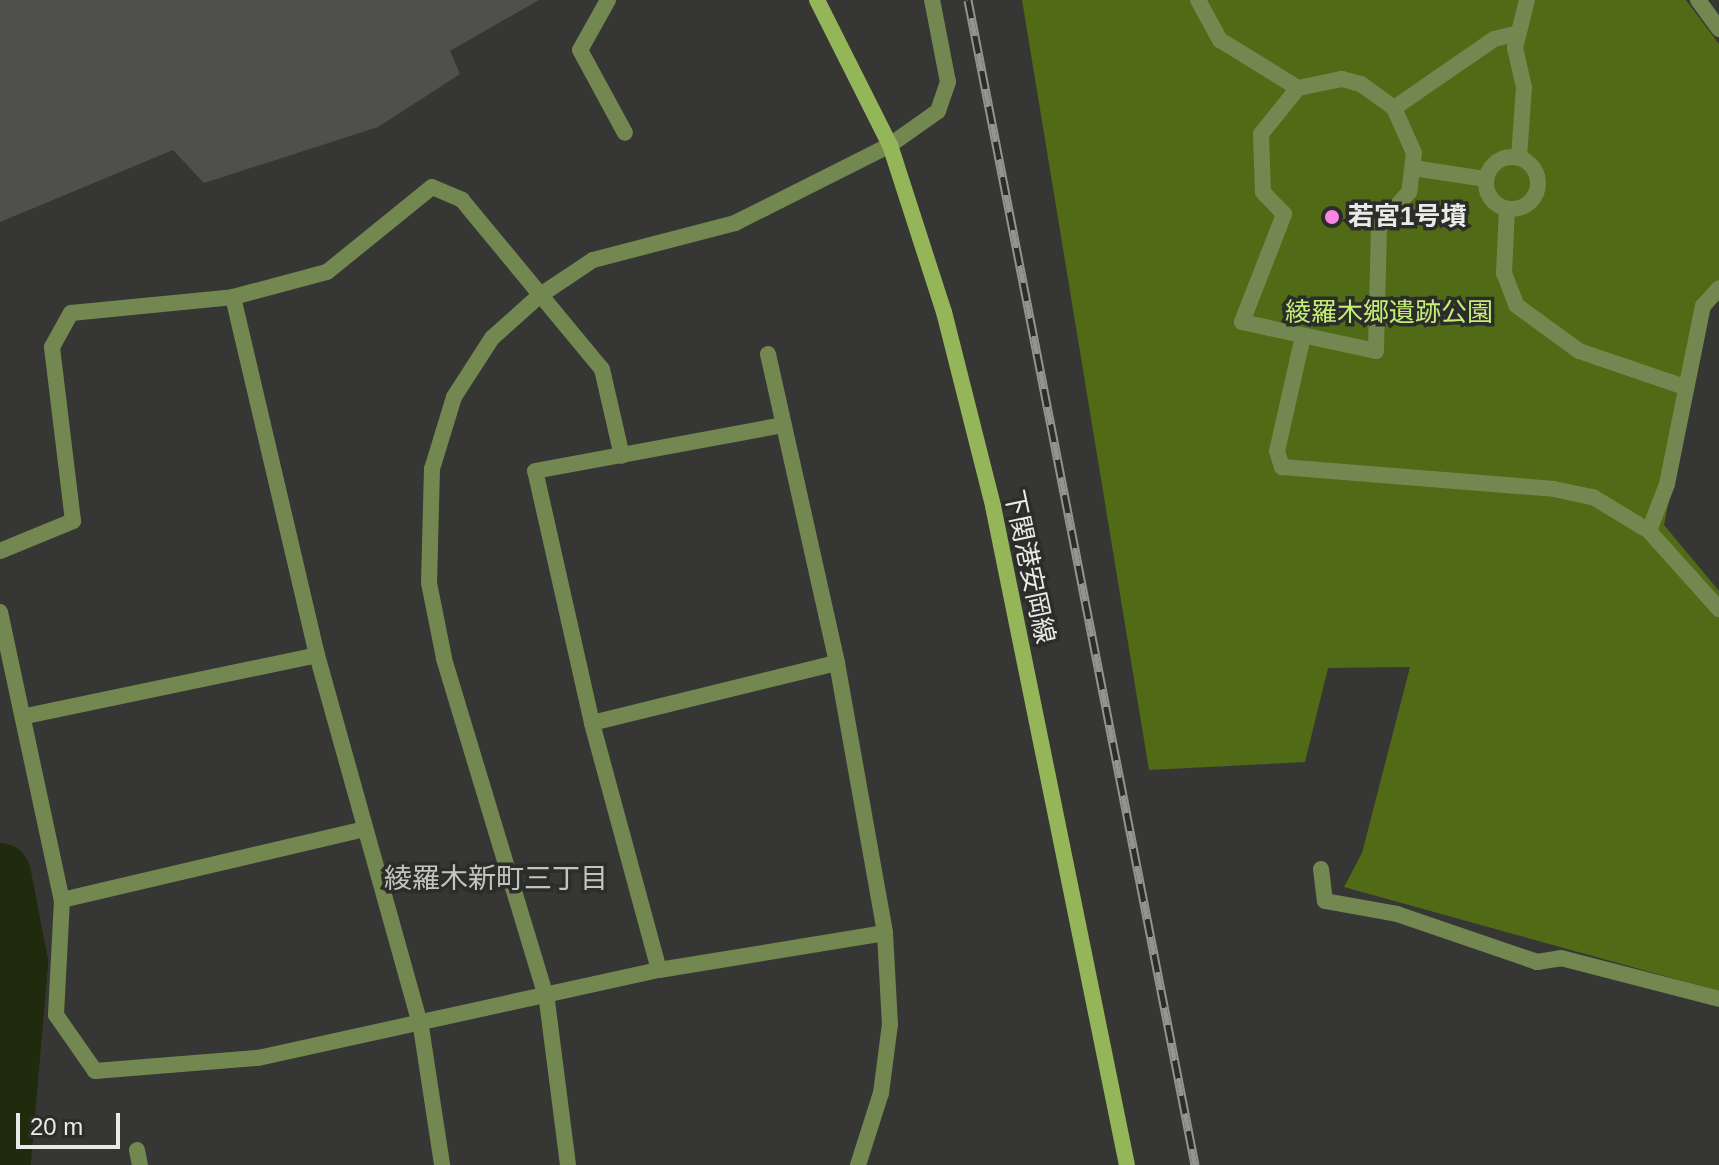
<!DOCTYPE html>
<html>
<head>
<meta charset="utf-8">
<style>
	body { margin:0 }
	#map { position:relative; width:1719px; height:1165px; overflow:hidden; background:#363734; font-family:Arial,"Noto Sans JP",sans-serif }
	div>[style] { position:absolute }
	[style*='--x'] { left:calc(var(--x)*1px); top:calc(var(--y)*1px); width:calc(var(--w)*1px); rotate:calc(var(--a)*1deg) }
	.green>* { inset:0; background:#516a15 }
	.river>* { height:62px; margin:-31px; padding:0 31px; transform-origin:31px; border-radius:31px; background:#202a0d }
	.building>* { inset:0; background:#4f504e }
	.service>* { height:16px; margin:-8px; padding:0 8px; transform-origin:8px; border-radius:8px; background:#738850 }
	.pedestrian>* { height:16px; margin:-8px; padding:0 8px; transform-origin:8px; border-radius:8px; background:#738850 }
	.pedestrian>.ring { margin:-8px; padding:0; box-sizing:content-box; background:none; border:16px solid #738850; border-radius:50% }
	.minor>* { height:16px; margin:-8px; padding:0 8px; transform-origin:8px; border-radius:8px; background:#738850 }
	.secondary>* { height:16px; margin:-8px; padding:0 8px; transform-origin:8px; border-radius:8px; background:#95b559 }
	.rail>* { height:9px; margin-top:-4.5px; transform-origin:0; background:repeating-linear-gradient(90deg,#2c2d2a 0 18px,#939491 0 36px); box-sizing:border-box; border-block:2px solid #939491 }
	.dots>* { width:22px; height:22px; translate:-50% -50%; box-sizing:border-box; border:4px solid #2c2d2a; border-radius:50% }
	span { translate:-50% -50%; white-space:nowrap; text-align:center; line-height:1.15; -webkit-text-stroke:7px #2c2d2a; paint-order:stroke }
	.poi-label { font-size:26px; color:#e9eae8; font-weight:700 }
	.left { translate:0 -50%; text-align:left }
	.park-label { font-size:26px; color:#c4ed76 }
	.street-label { font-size:26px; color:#e9eae8 }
	.neighbourhood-label { font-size:28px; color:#c2c4c0 }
	.scale { position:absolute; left:16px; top:1113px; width:104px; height:36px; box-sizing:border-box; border:4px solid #e9eae8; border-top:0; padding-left:10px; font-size:24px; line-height:28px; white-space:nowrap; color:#e9eae8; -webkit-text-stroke:6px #2c2d2a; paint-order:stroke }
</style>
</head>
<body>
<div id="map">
	<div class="green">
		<i style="clip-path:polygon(1022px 0,1686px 0,1719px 44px,1719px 300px,1708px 310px,1664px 525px,1719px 591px,1719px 991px,1344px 887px,1362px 853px,1410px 667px,1328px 668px,1305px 762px,1149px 770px)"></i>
	</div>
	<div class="river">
		<i style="--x:0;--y:874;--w:91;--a:79.2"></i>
		<i style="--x:17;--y:963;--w:200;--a:94.9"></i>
	</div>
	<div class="building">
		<i style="clip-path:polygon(0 0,539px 0,450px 51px,460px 74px,378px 127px,204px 183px,173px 150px,0 222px)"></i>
	</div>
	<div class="service">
		<i style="--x:1321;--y:869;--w:32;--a:83"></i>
		<i style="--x:1325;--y:901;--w:73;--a:10.2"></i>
		<i style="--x:1397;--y:914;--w:148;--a:18.9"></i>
		<i style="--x:1537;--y:962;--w:24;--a:-9"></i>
		<i style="--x:1561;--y:958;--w:163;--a:14.5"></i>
	</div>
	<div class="pedestrian">
		<i style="--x:1198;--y:0;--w:46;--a:61.2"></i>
		<i style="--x:1220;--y:40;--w:92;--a:31.6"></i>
		<i style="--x:1342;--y:79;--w:20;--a:15"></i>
		<i style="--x:1361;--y:84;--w:41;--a:36"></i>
		<i style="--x:1394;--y:108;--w:49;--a:66"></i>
		<i style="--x:1414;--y:153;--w:39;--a:97"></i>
		<i style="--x:1409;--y:192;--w:45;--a:131.4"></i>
		<i style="--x:1379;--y:226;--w:125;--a:91.4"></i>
		<i style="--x:1376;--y:351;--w:137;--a:-167.8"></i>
		<i style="--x:1242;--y:322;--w:116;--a:-68.7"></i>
		<i style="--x:1284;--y:214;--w:30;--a:-134"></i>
		<i style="--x:1263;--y:192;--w:58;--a:-92"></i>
		<i style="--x:1261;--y:134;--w:59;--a:-51.2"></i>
		<i style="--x:1298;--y:88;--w:45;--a:-11.6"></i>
		<i style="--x:1394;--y:108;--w:121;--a:-34.6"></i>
		<i style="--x:1494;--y:39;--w:23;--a:-13"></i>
		<i class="ring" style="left:1486px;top:157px;width:36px;height:36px"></i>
		<i style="--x:1519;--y:158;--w:71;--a:-86"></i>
		<i style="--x:1524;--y:87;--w:40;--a:-103"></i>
		<i style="--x:1515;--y:48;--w:49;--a:-76"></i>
		<i style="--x:1413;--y:168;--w:74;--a:8.6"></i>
		<i style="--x:1507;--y:209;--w:64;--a:92.7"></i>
		<i style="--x:1504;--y:273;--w:34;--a:69"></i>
		<i style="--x:1516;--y:305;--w:78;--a:36.1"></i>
		<i style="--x:1579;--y:351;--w:112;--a:18.8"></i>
		<i style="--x:1303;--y:336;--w:118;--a:102.7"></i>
		<i style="--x:1277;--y:451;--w:17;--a:73"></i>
		<i style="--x:1282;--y:467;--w:273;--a:4.6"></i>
		<i style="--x:1554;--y:489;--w:40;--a:12"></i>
		<i style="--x:1593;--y:497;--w:66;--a:31.3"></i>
		<i style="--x:1649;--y:531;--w:105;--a:48.1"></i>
		<i style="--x:1649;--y:531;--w:50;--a:-69"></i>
		<i style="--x:1667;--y:484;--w:182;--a:-78.6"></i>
		<i style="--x:1703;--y:306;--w:24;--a:-48"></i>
	</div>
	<div class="minor">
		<i style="--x:608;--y:0;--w:57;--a:119.2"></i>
		<i style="--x:580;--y:50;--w:94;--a:61.5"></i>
		<i style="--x:1698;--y:0;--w:36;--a:54"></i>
		<i style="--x:233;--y:297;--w:368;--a:76.8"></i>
		<i style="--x:317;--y:655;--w:386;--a:74.4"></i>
		<i style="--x:421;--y:1027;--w:140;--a:81.3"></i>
		<i style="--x:768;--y:354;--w:317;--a:77.4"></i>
		<i style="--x:837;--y:663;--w:274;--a:79.9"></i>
		<i style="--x:885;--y:933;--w:91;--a:86.9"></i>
		<i style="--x:890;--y:1024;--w:70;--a:97.4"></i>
		<i style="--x:881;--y:1093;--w:76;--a:107.7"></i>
		<i style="--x:0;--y:551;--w:79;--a:-22.3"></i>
		<i style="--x:73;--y:521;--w:175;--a:-96.9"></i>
		<i style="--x:52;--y:347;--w:39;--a:-61"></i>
		<i style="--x:71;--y:313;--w:163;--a:-5.6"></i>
		<i style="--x:233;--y:297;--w:97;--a:-14.9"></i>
		<i style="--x:327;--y:272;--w:135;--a:-39"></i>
		<i style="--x:432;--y:187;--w:33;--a:23"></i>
		<i style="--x:462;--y:200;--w:219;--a:50.4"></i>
		<i style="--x:602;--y:369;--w:89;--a:77.1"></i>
		<i style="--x:0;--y:612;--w:295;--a:77.9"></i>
		<i style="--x:62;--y:900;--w:115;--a:93"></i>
		<i style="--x:56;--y:1015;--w:68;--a:55.1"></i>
		<i style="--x:95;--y:1071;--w:164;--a:-4.6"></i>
		<i style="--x:258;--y:1058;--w:411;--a:-12.4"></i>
		<i style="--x:659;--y:970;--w:229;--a:-9.3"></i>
		<i style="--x:26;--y:716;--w:297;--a:-11.8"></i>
		<i style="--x:592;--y:723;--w:252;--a:-13.8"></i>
		<i style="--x:62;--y:900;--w:311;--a:-13.2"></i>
		<i style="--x:659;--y:970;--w:256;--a:-105.2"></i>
		<i style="--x:592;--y:723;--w:258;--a:-102.7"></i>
		<i style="--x:535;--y:471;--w:253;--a:-10.5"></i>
		<i style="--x:137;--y:1150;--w:15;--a:79"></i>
		<i style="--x:568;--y:1165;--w:166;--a:-97.3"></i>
		<i style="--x:547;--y:1000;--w:357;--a:-106.8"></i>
		<i style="--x:444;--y:658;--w:76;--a:-101.3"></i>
		<i style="--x:429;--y:583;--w:114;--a:-88.5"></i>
		<i style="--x:432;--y:469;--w:75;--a:-73"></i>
		<i style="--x:454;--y:397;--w:70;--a:-57.2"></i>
		<i style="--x:492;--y:338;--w:63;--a:-41.8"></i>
		<i style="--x:539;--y:296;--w:65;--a:-33.7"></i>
		<i style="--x:593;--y:260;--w:147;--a:-14.6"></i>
		<i style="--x:735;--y:223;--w:174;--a:-26.7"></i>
		<i style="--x:890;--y:145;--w:59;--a:-35.3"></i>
		<i style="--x:938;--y:111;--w:31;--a:-71"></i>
		<i style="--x:948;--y:82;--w:84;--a:-101"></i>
	</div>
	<div class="secondary">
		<i style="--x:817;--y:0;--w:162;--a:63.3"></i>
		<i style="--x:890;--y:145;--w:176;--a:72.1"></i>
		<i style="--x:944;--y:312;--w:200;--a:75.8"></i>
		<i style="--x:993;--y:506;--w:672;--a:78.51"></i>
	</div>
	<div class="rail">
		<i style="--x:968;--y:0;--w:1187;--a:78.97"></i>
	</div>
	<div class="dots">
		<i style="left:1332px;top:217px;background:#fc86e4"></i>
	</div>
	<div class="poi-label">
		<span class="left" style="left:1348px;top:217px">若宮1号墳</span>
	</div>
	<div class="park-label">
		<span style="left:1389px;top:313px">綾羅木郷遺跡公園</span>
	</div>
	<div class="street-label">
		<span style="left:1029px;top:567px;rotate:78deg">下関港安岡線</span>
	</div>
	<div class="neighbourhood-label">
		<span style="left:496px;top:879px">綾羅木新町三丁目</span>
	</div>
	<div class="scale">20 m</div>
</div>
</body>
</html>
